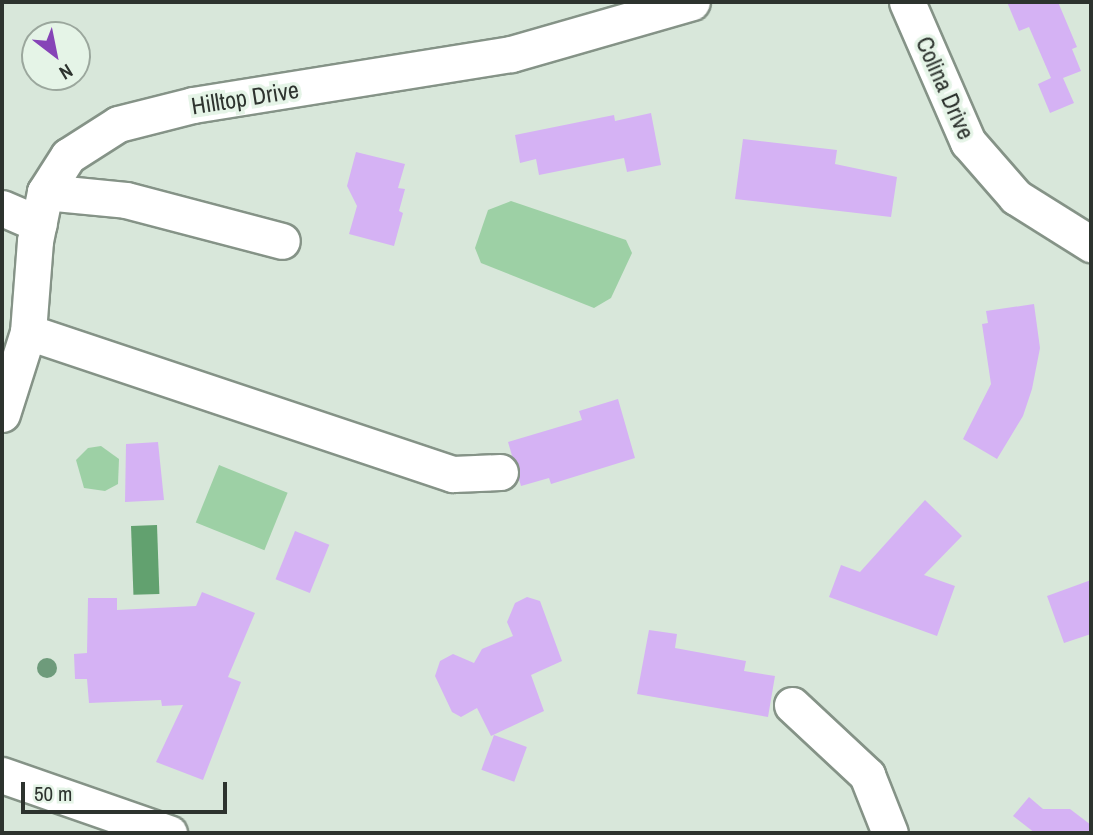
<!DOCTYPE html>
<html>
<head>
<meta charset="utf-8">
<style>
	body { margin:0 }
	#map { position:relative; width:1093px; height:835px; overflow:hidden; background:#d8e7da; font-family:"Archivo Narrow",sans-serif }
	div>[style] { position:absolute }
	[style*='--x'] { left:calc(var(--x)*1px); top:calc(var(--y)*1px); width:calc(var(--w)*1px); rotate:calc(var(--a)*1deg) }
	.green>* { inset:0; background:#9dd0a5; transform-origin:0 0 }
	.water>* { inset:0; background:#62a16f; transform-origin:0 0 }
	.building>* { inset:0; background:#d5b2f4; transform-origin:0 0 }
	.roads { filter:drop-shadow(2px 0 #859387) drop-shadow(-2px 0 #859387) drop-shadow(0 2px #859387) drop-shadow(0 -2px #859387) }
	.minor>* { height:35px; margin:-17.5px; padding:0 17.5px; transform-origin:17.5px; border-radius:17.5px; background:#fff }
	.trees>* { width:20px; height:20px; margin:-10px; border-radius:50%; background:#6e9b7b }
	span { translate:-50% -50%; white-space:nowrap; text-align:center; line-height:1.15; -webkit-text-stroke:7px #e5f4e7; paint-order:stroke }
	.street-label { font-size:24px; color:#2d332e }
	.frame { position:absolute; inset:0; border:4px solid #2d332e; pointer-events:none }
	.north { position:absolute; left:21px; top:21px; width:70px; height:70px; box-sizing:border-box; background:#e5f4e7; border:2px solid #9ba79d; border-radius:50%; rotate:148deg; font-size:19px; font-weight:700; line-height:28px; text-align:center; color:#2d332e }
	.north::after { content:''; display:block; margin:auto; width:24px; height:32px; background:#8643b7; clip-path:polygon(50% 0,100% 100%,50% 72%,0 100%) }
	.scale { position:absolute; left:21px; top:782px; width:206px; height:32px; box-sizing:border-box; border:4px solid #2d332e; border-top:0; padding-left:9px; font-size:21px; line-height:24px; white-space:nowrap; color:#2d332e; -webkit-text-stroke:5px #e5f4e7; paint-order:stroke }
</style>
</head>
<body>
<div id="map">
	<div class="green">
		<i style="clip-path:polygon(511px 201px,626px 240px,632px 253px,611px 298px,594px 308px,481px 263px,475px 248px,488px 210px)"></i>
		<i style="clip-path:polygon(101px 446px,119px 459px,118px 484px,105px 491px,84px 488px,76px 460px,88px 448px)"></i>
		<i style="left:219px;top:465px;width:74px;height:62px;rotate:22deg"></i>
	</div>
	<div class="water">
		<i style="left:157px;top:525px;width:69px;height:26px;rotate:88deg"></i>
	</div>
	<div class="building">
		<i style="clip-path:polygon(1007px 2px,1058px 2px,1077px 47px,1072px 49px,1081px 71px,1063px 78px,1074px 103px,1050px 113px,1038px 84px,1051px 78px,1029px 27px,1019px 31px)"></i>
		<i style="clip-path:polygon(651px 113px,661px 165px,627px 172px,624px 158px,539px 175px,536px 159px,520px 163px,515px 135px,614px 115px,615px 121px)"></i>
		<i style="clip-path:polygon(743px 139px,837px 150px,835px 164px,897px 177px,891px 217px,735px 199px)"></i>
		<i style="clip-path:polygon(356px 152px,405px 164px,398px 188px,405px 189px,399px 211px,403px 213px,394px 246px,349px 234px,357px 206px,347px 186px)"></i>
		<i style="clip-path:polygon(1034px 304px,1040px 348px,1032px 389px,1023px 416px,997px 459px,963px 439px,991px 384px,982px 324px,988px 323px,986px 311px)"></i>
		<i style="clip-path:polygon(618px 399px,635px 458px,551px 484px,549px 478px,521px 486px,508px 442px,582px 420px,579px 411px)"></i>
		<i style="clip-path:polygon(158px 442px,164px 500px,125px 502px,126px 444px)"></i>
		<i style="clip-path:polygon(925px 500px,962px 536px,924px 575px,955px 586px,937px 636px,829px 597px,841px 565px,860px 572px)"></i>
		<i style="left:295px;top:531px;width:37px;height:52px;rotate:22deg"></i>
		<i style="clip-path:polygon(1091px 580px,1091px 634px,1064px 643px,1047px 596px)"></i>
		<i style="clip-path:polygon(202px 592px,255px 613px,228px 677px,241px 682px,203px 780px,156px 762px,183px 705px,162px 706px,161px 700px,89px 703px,87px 679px,75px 679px,74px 654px,87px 653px,88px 598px,117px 598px,117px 610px,196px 606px)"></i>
		<i style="clip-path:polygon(527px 597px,540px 601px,562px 661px,531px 675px,544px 711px,491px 736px,477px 708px,461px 717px,452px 712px,435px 676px,440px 661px,453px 654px,474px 663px,482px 649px,513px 636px,507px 622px,515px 603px)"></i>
		<i style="clip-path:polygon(649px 630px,677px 634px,675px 648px,746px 661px,744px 671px,775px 676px,768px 717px,637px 694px)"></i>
		<i style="left:494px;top:735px;width:35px;height:37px;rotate:20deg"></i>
		<i style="clip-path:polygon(1029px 797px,1043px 809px,1070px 809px,1091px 825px,1091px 833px,1035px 833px,1013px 816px)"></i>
	</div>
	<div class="roads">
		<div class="minor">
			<i style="--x:907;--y:2;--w:153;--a:66.5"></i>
			<i style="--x:968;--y:142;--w:73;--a:48.9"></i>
			<i style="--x:1016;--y:197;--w:89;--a:32.1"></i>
			<i style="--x:45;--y:192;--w:81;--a:5.6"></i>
			<i style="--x:126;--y:200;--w:161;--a:14.7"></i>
			<i style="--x:2;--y:208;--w:40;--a:23.4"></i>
			<i style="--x:28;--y:332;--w:448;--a:18.5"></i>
			<i style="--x:453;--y:474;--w:47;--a:-2.4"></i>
			<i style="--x:2;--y:414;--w:86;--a:-72.4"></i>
			<i style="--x:28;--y:332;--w:91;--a:-85.6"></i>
			<i style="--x:35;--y:241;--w:50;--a:-78.5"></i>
			<i style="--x:45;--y:192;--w:43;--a:-57.4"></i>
			<i style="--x:68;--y:156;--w:59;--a:-32.6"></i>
			<i style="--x:118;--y:124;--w:77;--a:-14.2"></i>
			<i style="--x:193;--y:105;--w:322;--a:-9.1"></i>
			<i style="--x:511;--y:54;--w:188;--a:-16"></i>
			<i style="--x:792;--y:705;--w:103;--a:43"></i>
			<i style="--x:867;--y:775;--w:62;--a:68.4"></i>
			<i style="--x:2;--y:775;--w:177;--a:19.2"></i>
		</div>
	</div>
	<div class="trees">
		<i style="left:47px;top:668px"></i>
	</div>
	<div class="street-label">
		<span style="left:945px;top:88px;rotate:66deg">Colina Drive</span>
		<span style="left:245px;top:98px;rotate:-9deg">Hilltop Drive</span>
	</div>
	<div class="frame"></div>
	<div class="north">N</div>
	<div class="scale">50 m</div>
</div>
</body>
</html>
